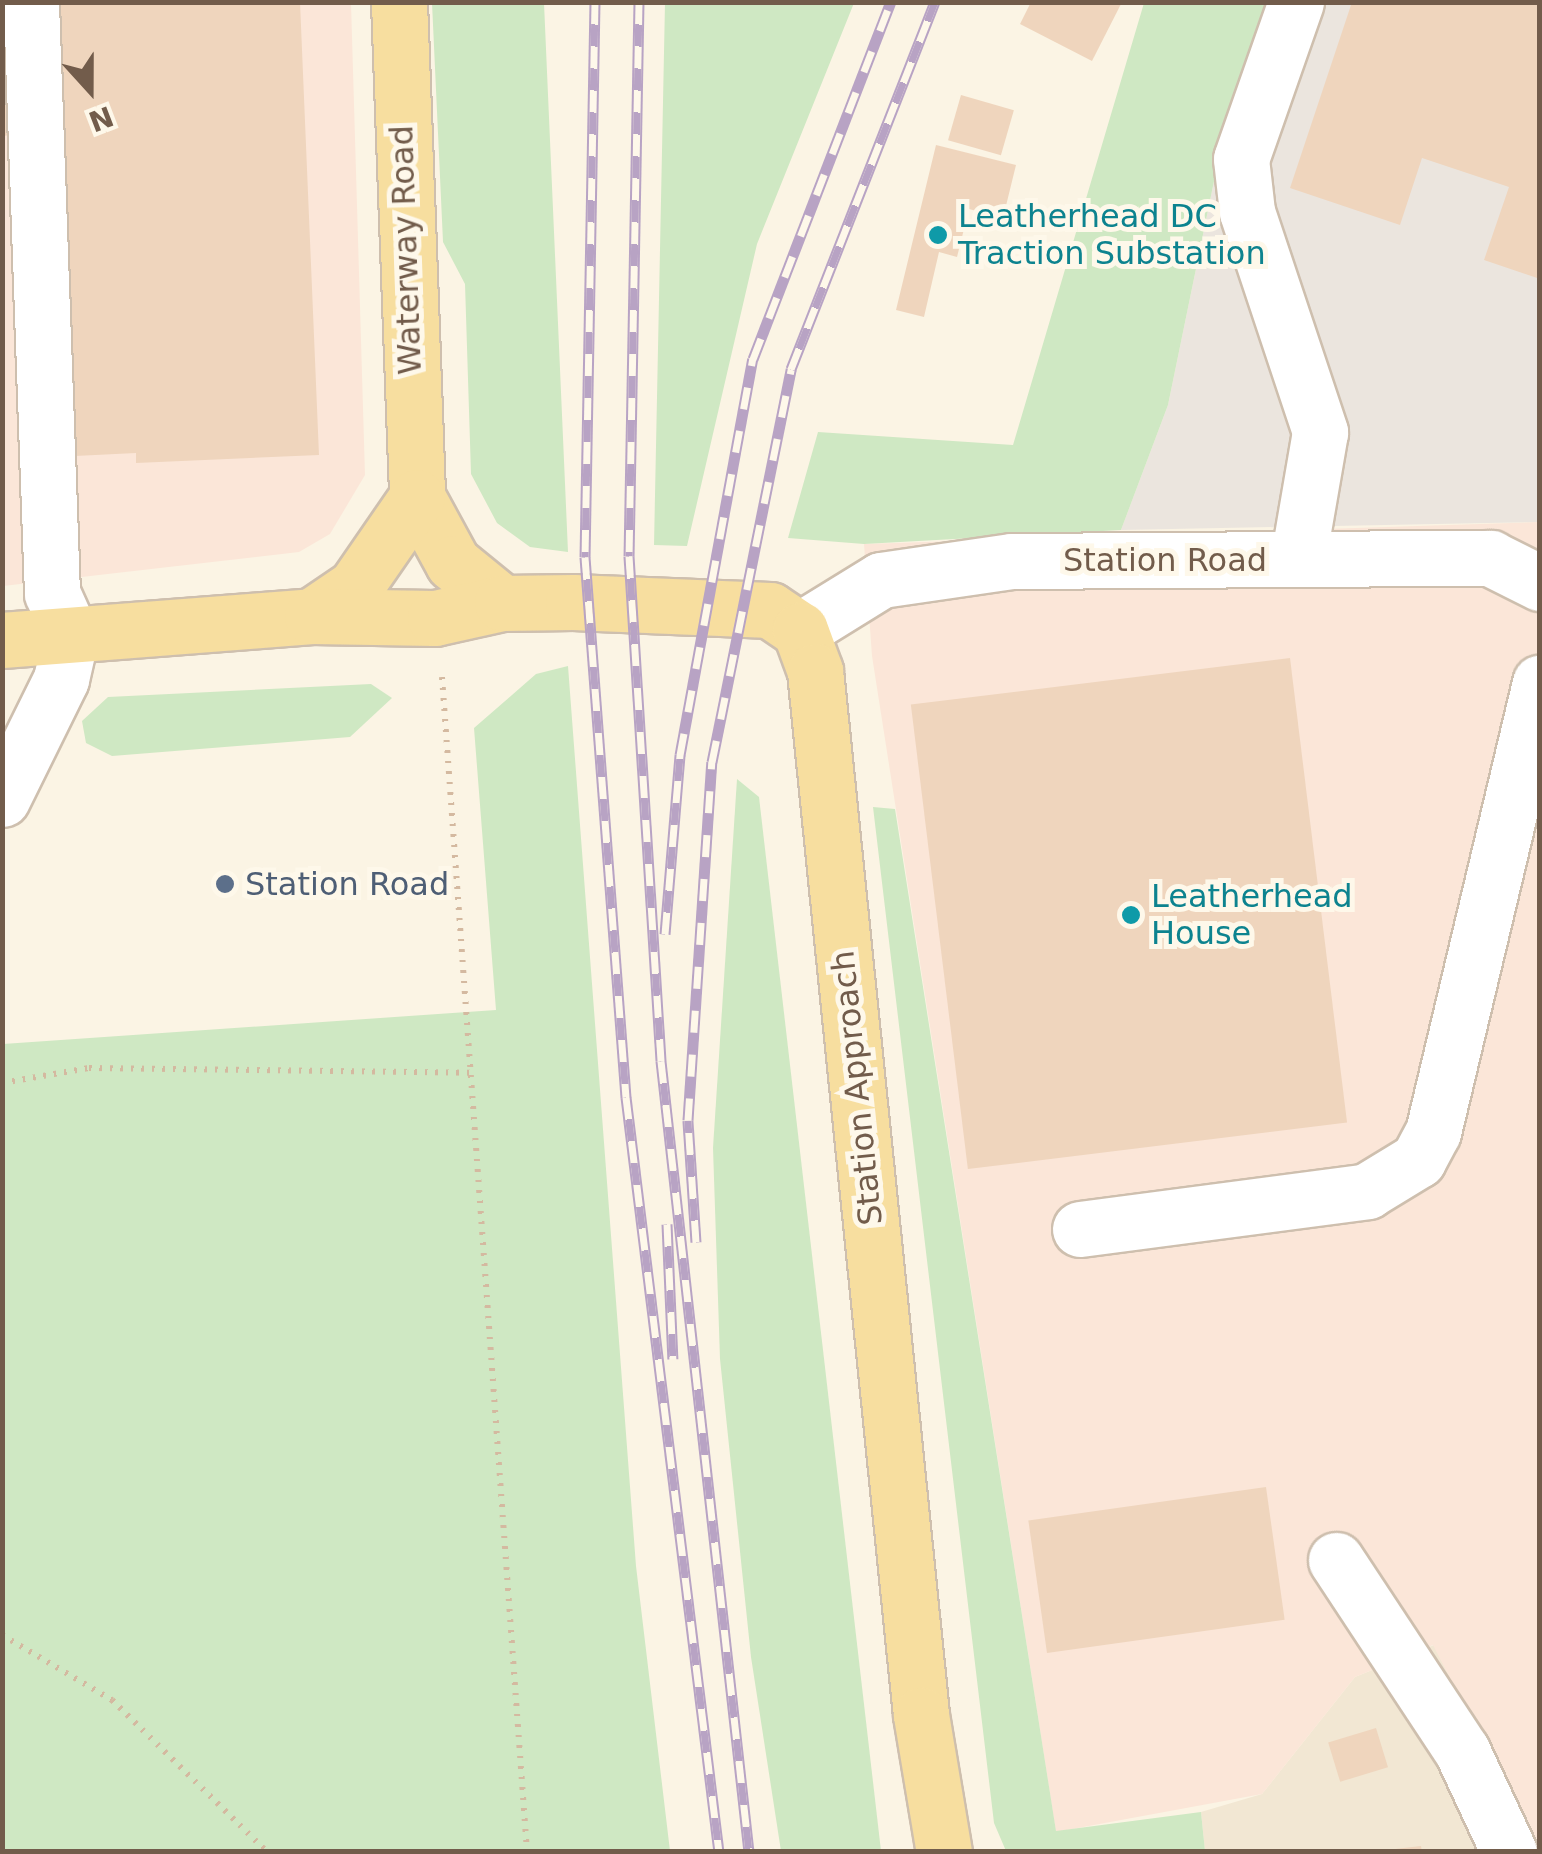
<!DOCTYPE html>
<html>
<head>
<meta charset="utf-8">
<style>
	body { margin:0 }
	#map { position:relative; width:1542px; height:1854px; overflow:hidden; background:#fbf4e4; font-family:"DejaVu Sans",sans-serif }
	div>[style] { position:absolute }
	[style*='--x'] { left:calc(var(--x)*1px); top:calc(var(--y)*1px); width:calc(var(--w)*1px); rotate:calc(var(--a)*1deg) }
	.residential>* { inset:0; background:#f2e7d3 }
	.commercial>* { inset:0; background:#fbe6d8 }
	.industrial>* { inset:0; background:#ebe5de }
	.green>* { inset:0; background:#cfe8c3 }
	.building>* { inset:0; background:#efd5bd; transform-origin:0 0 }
	.path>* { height:6px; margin-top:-3px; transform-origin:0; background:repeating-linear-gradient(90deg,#d4b9a0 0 2.5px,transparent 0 10.5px) }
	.roads { filter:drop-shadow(2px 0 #cebfae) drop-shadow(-2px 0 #cebfae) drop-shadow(0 2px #cebfae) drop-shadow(0 -2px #cebfae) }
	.minor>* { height:55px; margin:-27.5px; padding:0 27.5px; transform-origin:27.5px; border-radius:27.5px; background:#fff }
	.major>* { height:55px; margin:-27.5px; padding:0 27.5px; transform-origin:27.5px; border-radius:27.5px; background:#f7de9f }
	.rail>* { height:11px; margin-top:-5.5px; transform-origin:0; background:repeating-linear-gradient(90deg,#fef8ea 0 22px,#b8a3c4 0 44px); box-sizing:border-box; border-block:2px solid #b8a3c4 }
	.dots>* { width:28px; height:28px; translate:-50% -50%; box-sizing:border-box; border:5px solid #fef8ea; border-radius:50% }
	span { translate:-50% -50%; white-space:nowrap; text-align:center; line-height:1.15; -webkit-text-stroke:10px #fef8ea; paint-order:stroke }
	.culture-label { font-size:32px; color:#0d838f }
	.left { translate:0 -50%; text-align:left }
	.street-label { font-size:32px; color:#725c4b }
	.service-label { font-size:32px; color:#4e5e75 }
	.frame { position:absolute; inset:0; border:5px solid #725c4b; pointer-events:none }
	.north { position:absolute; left:40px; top:40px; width:100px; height:100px; -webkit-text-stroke:8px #fef8ea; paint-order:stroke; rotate:159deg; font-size:28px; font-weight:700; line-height:40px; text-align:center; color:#725c4b }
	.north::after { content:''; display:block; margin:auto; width:35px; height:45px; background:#725c4b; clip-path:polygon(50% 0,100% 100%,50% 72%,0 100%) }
</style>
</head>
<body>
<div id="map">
	<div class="residential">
		<i style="clip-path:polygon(1434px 1645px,1535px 1851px,1205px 1851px,1201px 1812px,1262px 1794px,1355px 1677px)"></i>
	</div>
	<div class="commercial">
		<i style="clip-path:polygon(3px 3px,351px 3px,365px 475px,330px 534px,299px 552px,3px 586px)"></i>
		<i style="clip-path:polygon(1539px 522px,1539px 1851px,1433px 1645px,1355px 1677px,1262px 1794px,1056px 1832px,872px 656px,864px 544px)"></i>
	</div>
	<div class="industrial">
		<i style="clip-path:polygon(1270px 3px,1539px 3px,1539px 522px,1121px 530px,1168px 405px,1220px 152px)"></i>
	</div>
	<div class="green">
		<i style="clip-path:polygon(432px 3px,544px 3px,568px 552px,530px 547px,497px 523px,471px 474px,465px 284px,443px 242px)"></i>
		<i style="clip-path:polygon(665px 3px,854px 3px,757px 244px,687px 546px,654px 545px)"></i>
		<i style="clip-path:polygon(1144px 3px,1270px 3px,1220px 152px,1168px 405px,1121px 530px,864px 544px,788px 538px,818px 432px,1013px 445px)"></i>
		<i style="clip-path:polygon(568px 666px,636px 1566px,670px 1851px,3px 1851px,3px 1044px,496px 1010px,474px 728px,536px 674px)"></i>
		<i style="clip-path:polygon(371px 684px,392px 698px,350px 737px,112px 756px,86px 743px,82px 721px,108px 697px)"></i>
		<i style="clip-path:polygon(737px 779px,759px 797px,881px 1851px,781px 1851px,751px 1657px,720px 1359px,713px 1148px)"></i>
		<i style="clip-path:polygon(873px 807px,895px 809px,1056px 1831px,1201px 1812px,1205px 1851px,1006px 1851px,994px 1823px)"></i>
	</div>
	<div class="building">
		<i style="clip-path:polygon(2px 2px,12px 135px,2px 136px)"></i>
		<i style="clip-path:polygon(54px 2px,300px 2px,319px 455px,136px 463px,136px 453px,75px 456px)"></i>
		<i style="clip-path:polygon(1031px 2px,1122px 2px,1092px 61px,1020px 24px)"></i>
		<i style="clip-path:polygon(1352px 2px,1540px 2px,1540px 279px,1484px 260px,1509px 187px,1422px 158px,1400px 225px,1290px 188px)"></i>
		<i style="left:961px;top:95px;width:55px;height:47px;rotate:16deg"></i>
		<i style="clip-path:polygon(936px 145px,1016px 165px,1003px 218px,969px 209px,957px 257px,939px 252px,924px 317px,896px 310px)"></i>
		<i style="left:1290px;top:658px;width:468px;height:382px;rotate:83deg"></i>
		<i style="left:1266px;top:1487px;width:134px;height:240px;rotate:82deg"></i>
		<i style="left:1376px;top:1728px;width:41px;height:50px;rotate:73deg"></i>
		<i style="clip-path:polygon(1421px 1846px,1422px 1852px,1395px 1852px,1395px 1849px)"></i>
	</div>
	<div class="path">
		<i style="--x:442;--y:677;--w:1178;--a:85.86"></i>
		<i style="--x:2;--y:1083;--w:88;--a:-9.8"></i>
		<i style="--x:89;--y:1068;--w:384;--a:0.7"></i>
		<i style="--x:2;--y:1635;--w:128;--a:30.6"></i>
		<i style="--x:112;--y:1700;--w:217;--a:44.4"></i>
	</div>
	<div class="roads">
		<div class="minor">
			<i style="--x:1296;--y:2;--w:166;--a:109.3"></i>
			<i style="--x:1241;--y:159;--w:53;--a:83.5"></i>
			<i style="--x:1247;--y:212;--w:232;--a:71.6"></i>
			<i style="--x:1320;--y:432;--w:129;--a:99.8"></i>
			<i style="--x:800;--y:630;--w:95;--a:-31.7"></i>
			<i style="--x:881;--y:580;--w:132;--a:-8.3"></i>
			<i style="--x:1012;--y:561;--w:478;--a:-0.4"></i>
			<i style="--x:1490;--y:558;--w:56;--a:26.6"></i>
			<i style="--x:2;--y:799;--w:134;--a:-63.8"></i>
			<i style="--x:61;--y:679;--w:45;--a:-77.2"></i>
			<i style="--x:71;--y:635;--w:46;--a:-114.3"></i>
			<i style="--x:52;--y:593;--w:591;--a:-92.04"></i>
			<i style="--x:1080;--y:1229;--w:290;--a:-7.5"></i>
			<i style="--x:1367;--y:1191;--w:60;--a:-31.3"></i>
			<i style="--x:1418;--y:1160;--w:32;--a:-62"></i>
			<i style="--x:1433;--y:1132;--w:462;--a:-76.6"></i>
			<i style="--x:1336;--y:1560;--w:229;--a:56.6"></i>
			<i style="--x:1462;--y:1751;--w:111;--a:65"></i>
		</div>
		<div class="major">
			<i style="--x:399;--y:2;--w:495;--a:87.9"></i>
			<i style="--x:417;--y:497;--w:75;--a:61.4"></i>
			<i style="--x:453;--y:563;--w:63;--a:39.2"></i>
			<i style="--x:312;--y:616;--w:52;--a:-34"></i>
			<i style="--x:355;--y:587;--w:109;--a:-55.4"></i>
			<i style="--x:2;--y:640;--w:311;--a:-4.4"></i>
			<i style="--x:312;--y:616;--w:123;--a:0.9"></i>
			<i style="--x:435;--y:618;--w:69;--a:-12.6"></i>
			<i style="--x:502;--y:603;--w:71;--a:-0.8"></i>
			<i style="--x:573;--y:602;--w:197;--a:2.3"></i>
			<i style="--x:770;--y:610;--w:36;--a:34"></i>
			<i style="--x:800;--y:630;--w:44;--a:69.9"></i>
			<i style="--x:815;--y:671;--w:1049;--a:84.2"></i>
			<i style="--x:921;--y:1715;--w:139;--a:80.5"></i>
		</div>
	</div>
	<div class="rail">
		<i style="--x:595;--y:2;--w:555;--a:91.03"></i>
		<i style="--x:585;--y:557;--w:542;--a:85.66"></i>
		<i style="--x:626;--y:1097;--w:761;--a:82.98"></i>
		<i style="--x:639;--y:2;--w:554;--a:91.03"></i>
		<i style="--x:629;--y:556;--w:506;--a:86.37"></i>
		<i style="--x:661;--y:1061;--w:796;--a:83.65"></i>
		<i style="--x:665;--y:934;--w:180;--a:-85.2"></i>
		<i style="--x:680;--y:755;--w:403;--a:-79.6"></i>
		<i style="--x:753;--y:359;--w:383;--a:-68.9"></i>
		<i style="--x:667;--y:1224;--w:135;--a:87.5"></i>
		<i style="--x:696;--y:1242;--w:122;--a:-93.8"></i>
		<i style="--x:688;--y:1120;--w:359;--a:-86.2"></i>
		<i style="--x:712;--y:762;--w:401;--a:-78.6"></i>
		<i style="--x:791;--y:369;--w:394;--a:-68.6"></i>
	</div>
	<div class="dots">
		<i style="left:938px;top:235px;background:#0f9aa8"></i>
		<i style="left:225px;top:884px;background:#5c6f8a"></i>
		<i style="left:1131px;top:915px;background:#0f9aa8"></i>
	</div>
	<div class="culture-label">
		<span class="left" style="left:958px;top:235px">Leatherhead DC<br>Traction Substation</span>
		<span class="left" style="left:1151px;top:915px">Leatherhead<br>House</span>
	</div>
	<div class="street-label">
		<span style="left:406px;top:250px;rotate:-92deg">Waterway Road</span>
		<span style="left:1165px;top:560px">Station Road</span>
		<span style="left:857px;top:1088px;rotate:-96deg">Station Approach</span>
	</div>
	<div class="service-label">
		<span class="left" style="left:245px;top:884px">Station Road</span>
	</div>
	<div class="frame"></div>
	<div class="north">N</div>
</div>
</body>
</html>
